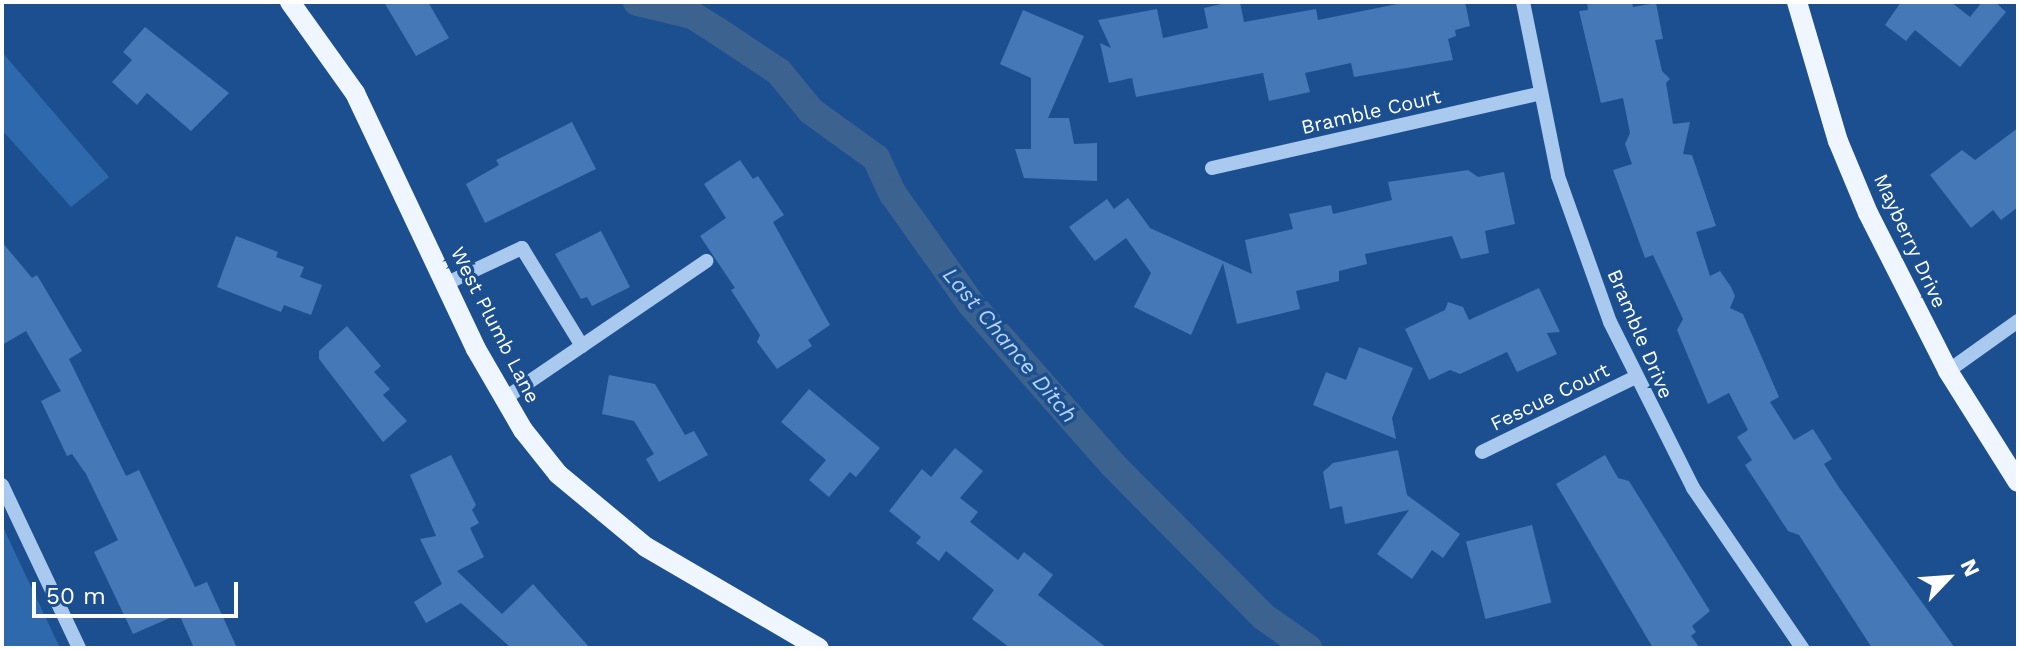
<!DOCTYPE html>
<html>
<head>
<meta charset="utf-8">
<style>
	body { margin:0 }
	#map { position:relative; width:2020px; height:650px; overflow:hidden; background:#1b4f8f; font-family:"Work Sans",sans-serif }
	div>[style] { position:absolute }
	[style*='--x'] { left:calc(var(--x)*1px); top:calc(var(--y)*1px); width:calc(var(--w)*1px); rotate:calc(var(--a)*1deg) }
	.green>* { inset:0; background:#2e69ad }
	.canal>* { height:28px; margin:-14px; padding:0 14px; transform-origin:14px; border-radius:14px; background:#3c6290 }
	.building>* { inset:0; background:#4478b7; transform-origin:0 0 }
	.minor>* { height:14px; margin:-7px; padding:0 7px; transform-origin:7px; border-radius:7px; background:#a9c9ee }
	.major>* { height:20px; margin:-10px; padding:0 10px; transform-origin:10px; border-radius:10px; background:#f0f6ff }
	span { translate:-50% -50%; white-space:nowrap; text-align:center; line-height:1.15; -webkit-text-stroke:7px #1b4f8f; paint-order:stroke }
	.street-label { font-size:20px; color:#fff }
	.water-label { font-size:22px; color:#b5d3f5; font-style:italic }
	.frame { position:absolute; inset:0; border:4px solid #fff; pointer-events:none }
	.north { position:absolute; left:1908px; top:538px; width:80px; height:80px; -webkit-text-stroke:6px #1b4f8f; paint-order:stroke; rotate:65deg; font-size:22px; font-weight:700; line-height:32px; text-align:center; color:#fff }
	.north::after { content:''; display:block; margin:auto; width:28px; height:36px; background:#fff; clip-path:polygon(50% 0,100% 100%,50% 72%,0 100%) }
	.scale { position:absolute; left:32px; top:582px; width:206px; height:36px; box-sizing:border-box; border:4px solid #fff; border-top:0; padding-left:10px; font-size:24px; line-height:28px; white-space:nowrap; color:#fff; -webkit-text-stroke:6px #1b4f8f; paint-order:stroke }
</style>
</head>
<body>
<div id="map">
	<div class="green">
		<i style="clip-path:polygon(2px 52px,109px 177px,71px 207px,2px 130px)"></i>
		<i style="clip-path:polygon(2px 525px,60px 648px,2px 648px)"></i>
	</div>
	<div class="canal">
		<i style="--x:637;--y:2;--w:57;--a:13.3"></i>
		<i style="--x:692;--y:15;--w:28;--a:32"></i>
		<i style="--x:716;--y:30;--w:76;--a:33.7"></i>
		<i style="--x:779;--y:72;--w:50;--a:50.6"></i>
		<i style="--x:811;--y:111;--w:80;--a:35.9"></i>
		<i style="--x:876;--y:158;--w:40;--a:65"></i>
		<i style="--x:893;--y:194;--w:136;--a:54.6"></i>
		<i style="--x:972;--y:305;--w:213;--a:48.6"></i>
		<i style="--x:1113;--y:465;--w:214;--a:45.2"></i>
		<i style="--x:1264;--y:617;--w:54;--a:35.2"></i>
	</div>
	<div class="building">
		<i style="clip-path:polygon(384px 2px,428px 2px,449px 38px,416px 56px)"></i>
		<i style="clip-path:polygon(1230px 2px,1240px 2px,1244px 22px,1316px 9px,1318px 20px,1407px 2px,1465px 2px,1470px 26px,1455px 30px,1456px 36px,1448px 39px,1453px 60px,1354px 77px,1351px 63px,1305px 73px,1310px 92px,1269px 101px,1263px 73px,1136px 97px,1132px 78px,1109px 83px,1100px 43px,1111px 48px,1098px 20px,1157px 9px,1163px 38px,1208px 28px,1204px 8px)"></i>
		<i style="clip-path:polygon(1587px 2px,1632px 2px,1633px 7px,1656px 3px,1663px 39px,1655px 40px,1662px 71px,1670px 79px,1666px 83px,1673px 124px,1690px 122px,1683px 154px,1692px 155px,1716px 226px,1696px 232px,1710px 276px,1720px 271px,1731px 287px,1735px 296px,1730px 308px,1743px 314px,1779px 397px,1770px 402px,1794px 440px,1813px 429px,1832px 459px,1824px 464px,1838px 486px,1955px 648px,1872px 648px,1799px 535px,1788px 531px,1745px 465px,1752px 460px,1737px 437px,1748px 430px,1729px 393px,1708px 404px,1677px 330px,1683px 319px,1653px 255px,1645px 258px,1613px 170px,1632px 164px,1625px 144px,1630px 133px,1623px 98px,1601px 103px,1579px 11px,1588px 10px)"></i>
		<i style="clip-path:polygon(1901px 2px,1951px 2px,1970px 17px,1982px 2px,1995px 2px,2006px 12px,1960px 67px,1915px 30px,1906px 41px,1885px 25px)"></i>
		<i style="clip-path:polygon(1023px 10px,1084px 36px,1048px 118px,1069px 118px,1074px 144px,1097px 143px,1097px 181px,1024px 178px,1015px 149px,1031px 149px,1031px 78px,1000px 64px)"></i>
		<i style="clip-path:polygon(145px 27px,229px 93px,191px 131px,147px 93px,137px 105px,112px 82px,132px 60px,123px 52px)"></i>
		<i style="clip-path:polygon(572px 122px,596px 169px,485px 223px,466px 184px,499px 165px,496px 160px)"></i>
		<i style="clip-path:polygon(2018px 128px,2018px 207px,2001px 220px,1993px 210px,1971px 228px,1930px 175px,1962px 150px,1975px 160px)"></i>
		<i style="clip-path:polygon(740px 160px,753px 179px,758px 176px,784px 215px,773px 222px,830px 325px,808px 340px,812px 346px,777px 369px,757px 342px,760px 335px,731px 290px,735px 288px,700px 236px,726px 218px,704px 184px)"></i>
		<i style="clip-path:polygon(1468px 170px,1478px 177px,1504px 172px,1515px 224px,1485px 231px,1489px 253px,1461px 259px,1452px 236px,1365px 254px,1367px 264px,1339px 271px,1339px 281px,1296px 291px,1300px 309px,1237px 324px,1223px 263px,1191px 335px,1134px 307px,1151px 273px,1126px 238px,1095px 261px,1069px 227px,1107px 199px,1114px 209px,1128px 198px,1150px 228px,1252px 274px,1245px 240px,1293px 229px,1289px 214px,1331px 205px,1333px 214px,1392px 200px,1388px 182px)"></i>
		<i style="clip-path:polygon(601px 231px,630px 287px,592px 306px,587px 297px,581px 299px,555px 254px)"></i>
		<i style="clip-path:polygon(236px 236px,278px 252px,276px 257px,304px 267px,300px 277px,322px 285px,311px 315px,284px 305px,281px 312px,217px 287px)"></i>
		<i style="clip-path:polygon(2px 242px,32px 278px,37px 275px,82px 351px,69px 359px,126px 476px,139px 470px,195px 587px,207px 582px,237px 648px,194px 648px,179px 614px,133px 634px,94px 552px,118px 540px,86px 474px,72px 454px,67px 456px,41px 401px,61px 391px,26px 331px,2px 345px)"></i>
		<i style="clip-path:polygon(1539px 288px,1560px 332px,1547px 333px,1557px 354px,1517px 372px,1507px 352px,1460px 374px,1450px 370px,1429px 380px,1405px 329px,1445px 310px,1448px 302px,1463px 307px,1469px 320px)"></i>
		<i style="clip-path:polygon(347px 326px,381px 366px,374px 372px,390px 389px,383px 395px,407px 421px,383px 442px,319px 359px,319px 351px)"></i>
		<i style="clip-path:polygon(1359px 347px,1413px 368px,1392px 418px,1396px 439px,1313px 405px,1326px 372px,1346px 380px)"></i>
		<i style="clip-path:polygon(609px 375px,655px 384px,685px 435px,694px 431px,708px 455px,659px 482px,646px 459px,654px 454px,634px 421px,602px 414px)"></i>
		<i style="clip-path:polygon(809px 389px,880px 448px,856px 477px,850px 472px,829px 497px,809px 480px,826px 460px,781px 422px)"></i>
		<i style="clip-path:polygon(955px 448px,983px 471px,960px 498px,978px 512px,970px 522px,1018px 560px,1024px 552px,1053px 575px,1038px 595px,1107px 648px,1010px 648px,972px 619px,994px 590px,946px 551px,939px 561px,916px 543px,921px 537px,889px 511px,922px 469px,931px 477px)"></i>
		<i style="clip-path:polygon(1398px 450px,1407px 495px,1460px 534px,1443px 558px,1432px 550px,1412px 579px,1377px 554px,1409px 510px,1345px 524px,1342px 506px,1330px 509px,1323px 472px,1333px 463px)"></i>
		<i style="clip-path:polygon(451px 455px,476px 505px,472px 510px,479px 523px,470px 528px,484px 557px,457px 571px,502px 614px,533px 584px,590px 648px,511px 648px,461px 603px,426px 623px,414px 602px,442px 584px,420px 539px,436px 536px,410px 475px)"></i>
		<i style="clip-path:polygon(1605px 455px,1618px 478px,1629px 481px,1710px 611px,1692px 626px,1696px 632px,1691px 636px,1700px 648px,1653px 648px,1556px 484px)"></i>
		<i style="left:1532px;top:525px;width:80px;height:68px;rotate:76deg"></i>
	</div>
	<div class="minor">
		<i style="--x:1523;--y:2;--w:177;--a:78.6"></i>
		<i style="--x:1558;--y:176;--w:155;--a:70.4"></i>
		<i style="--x:1610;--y:322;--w:186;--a:63.4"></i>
		<i style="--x:1693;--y:488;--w:194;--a:55.7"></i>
		<i style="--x:1212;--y:168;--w:335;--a:-12.8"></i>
		<i style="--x:445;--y:284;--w:85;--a:-25.1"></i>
		<i style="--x:522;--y:248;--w:115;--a:58.5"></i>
		<i style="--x:1948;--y:371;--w:86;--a:-35.5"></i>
		<i style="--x:504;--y:399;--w:245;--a:-34.3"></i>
		<i style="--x:1482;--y:452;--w:171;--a:-26"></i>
		<i style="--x:2;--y:485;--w:180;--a:64.7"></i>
	</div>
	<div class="major">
		<i style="--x:290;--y:2;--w:112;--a:54.5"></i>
		<i style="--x:355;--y:93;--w:283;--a:64.7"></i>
		<i style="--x:476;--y:349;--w:94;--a:59.9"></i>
		<i style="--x:523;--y:430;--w:56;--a:51.5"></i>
		<i style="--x:558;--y:474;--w:114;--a:39.7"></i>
		<i style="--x:646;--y:547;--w:200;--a:30.3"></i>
		<i style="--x:1797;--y:2;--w:145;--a:73.6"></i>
		<i style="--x:1838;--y:141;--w:78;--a:67.4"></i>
		<i style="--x:1868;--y:213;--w:177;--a:63.1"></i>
		<i style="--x:1948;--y:371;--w:131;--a:57.8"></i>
	</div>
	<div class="street-label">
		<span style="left:1371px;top:112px;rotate:-13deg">Bramble Court</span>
		<span style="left:1910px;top:241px;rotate:65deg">Mayberry Drive</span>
		<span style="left:495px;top:325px;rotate:63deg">West Plumb Lane</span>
		<span style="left:1640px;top:334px;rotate:67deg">Bramble Drive</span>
		<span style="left:1550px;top:397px;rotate:-26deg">Fescue Court</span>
	</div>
	<div class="water-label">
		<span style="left:1010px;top:345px;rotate:50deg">Last Chance Ditch</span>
	</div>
	<div class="frame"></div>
	<div class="north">N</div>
	<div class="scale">50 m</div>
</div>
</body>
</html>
